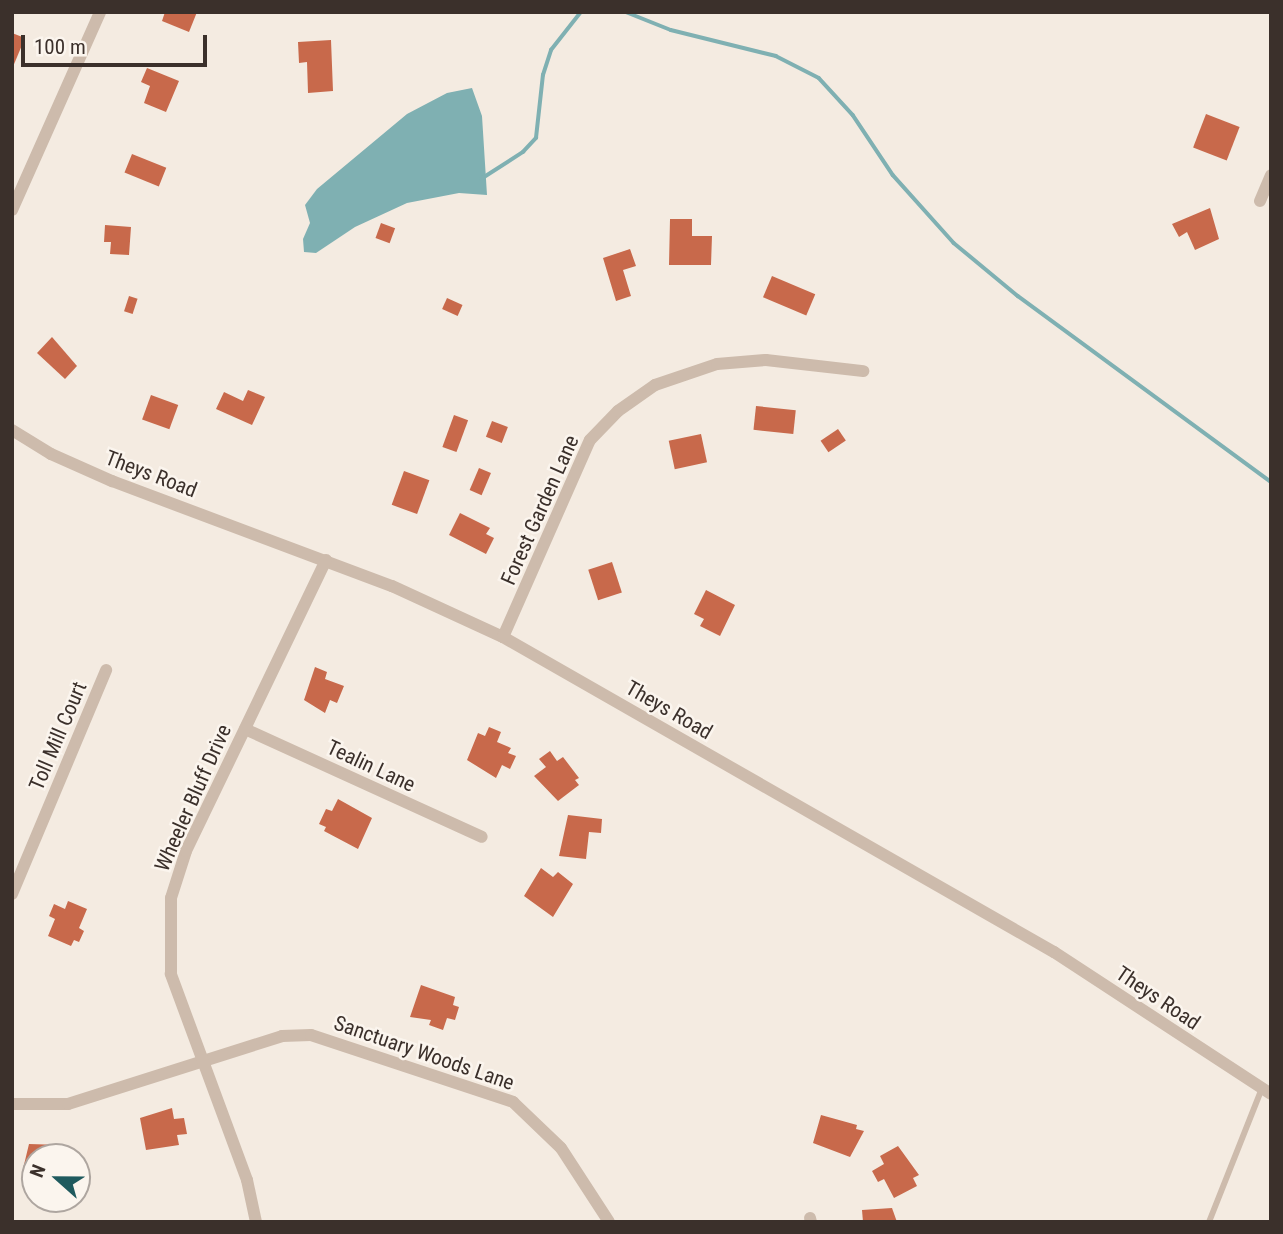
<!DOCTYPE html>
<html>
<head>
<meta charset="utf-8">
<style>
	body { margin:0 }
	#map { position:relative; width:1283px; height:1234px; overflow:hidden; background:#f4ebe1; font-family:"Roboto Condensed",sans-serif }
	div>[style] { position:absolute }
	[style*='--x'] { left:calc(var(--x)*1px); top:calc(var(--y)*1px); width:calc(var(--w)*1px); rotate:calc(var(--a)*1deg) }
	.water>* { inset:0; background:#7fb0b2 }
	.stream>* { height:3.5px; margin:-1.75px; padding:0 1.75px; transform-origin:1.75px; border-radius:1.75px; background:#7fb0b2 }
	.building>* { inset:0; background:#c8694b; transform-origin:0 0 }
	.lane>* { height:6px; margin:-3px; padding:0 3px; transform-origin:3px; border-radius:3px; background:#cdbbac }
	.street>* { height:12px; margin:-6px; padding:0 6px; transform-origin:6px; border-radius:6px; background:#cdbbac }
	span { translate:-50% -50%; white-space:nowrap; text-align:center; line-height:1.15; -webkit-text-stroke:5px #fbf5ee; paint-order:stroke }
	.street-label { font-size:21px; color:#3b302b }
	.frame { position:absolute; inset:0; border:14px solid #3b302b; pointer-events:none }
	.north { position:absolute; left:21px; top:1143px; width:70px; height:70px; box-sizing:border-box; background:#fbf5ee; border:2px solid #aea6a0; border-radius:50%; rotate:291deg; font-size:19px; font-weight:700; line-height:28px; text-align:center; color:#3b302b }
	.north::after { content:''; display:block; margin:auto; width:24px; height:32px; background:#1f5a5e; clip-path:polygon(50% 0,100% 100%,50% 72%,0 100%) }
	.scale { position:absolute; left:21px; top:35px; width:186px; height:32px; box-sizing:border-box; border:4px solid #3b302b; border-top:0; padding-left:9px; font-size:21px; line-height:24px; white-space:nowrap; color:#3b302b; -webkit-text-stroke:5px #fbf5ee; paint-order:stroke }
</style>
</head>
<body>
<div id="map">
	<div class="water">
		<i style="clip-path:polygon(472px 88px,482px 116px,487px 195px,459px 193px,407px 203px,355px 227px,316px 253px,304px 252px,303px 239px,310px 223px,305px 205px,317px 189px,407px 114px,447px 93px)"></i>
	</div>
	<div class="stream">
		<i style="--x:626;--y:12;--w:48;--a:21.8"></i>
		<i style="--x:671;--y:30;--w:108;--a:13.9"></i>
		<i style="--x:776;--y:56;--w:48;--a:27.1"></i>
		<i style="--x:819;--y:78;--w:50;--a:47.4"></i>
		<i style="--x:853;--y:115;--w:72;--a:56.3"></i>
		<i style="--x:893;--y:175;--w:91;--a:48.1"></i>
		<i style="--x:954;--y:243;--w:83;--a:39.6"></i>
		<i style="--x:1018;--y:296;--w:314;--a:36.3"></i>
		<i style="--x:481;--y:179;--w:50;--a:-32.7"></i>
		<i style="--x:523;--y:152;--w:19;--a:-47"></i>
		<i style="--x:536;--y:138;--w:63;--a:-83.7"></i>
		<i style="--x:543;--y:75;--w:26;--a:-72"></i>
		<i style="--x:551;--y:50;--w:48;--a:-51.7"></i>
	</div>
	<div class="building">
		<i style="clip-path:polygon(165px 12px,197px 12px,189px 32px,162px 21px)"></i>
		<i style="clip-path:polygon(12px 33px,25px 38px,12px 69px)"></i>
		<i style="clip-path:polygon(331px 40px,333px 91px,308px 93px,307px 62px,299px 63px,298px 42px)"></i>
		<i style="clip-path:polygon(147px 68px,179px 81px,166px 112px,144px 103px,150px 86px,141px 82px)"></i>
		<i style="left:1206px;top:114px;width:36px;height:36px;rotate:21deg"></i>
		<i style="left:132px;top:154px;width:37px;height:20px;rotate:22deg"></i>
		<i style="clip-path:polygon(1210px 208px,1219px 239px,1195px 250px,1187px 232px,1179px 237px,1172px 224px)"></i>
		<i style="clip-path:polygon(670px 219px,692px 219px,692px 236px,712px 236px,711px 265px,669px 265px)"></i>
		<i style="left:381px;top:223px;width:15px;height:16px;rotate:20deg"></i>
		<i style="clip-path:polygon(105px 225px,131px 227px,129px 255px,110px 254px,111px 242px,104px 242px)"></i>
		<i style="clip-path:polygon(630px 249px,636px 266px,623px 270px,631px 296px,616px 301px,603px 258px)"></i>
		<i style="left:772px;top:276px;width:47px;height:23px;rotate:23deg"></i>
		<i style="left:129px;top:296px;width:9px;height:16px;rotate:18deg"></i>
		<i style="left:447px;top:298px;width:17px;height:12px;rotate:24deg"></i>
		<i style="clip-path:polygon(52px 337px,77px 366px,65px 379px,37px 353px)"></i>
		<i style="clip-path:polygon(248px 390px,265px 397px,252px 425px,216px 409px,224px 392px,243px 401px)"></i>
		<i style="left:151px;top:395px;width:29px;height:26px;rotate:20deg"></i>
		<i style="left:756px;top:406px;width:40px;height:24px;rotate:6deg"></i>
		<i style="left:454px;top:415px;width:15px;height:34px;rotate:20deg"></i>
		<i style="left:492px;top:421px;width:17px;height:17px;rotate:21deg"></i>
		<i style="left:838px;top:429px;width:14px;height:21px;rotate:56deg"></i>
		<i style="left:701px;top:434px;width:29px;height:33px;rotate:78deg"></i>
		<i style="left:479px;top:468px;width:13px;height:24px;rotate:23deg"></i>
		<i style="left:404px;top:471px;width:27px;height:36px;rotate:20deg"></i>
		<i style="clip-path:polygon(460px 513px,490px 528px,486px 534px,494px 538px,486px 554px,449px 535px)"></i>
		<i style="left:612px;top:562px;width:32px;height:25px;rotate:72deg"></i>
		<i style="clip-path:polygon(706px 590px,735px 605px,720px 636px,700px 626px,704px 619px,694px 614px)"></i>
		<i style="clip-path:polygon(315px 667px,327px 672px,325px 679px,344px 686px,337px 703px,330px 700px,325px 713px,304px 700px)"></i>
		<i style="clip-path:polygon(489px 727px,501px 732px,497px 742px,511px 748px,508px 753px,516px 756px,510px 769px,502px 765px,496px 778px,467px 760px,478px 733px,485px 736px)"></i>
		<i style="clip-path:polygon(550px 751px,557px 761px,563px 757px,579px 778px,575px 780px,579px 785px,558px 801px,534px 776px,546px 767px,539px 759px)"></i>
		<i style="clip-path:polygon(338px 799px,372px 818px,358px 849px,324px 831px,326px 827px,319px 824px,326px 809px,332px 811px)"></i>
		<i style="clip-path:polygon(568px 815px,602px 819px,601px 833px,589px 832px,586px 859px,559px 856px)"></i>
		<i style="clip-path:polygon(541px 868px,553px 877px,558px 872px,573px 884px,553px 917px,524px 896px)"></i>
		<i style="clip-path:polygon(68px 901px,87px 909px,79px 928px,84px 931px,79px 942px,74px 940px,71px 946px,48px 936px,55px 919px,49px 916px,54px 904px,65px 909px)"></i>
		<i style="clip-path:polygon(421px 985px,455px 997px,453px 1005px,459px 1007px,455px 1020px,447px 1018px,443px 1030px,429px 1025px,431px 1020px,410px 1017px)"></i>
		<i style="clip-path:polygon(172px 1108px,174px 1119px,184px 1118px,187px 1134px,177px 1135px,179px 1145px,146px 1150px,140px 1118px)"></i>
		<i style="clip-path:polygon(821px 1115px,857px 1125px,856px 1129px,864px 1131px,850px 1157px,813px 1143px)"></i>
		<i style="clip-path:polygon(29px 1144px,62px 1145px,62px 1157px,35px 1157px,35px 1183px,30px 1183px,30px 1174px,22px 1173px)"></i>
		<i style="clip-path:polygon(898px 1146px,919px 1175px,913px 1178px,917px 1186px,894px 1198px,884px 1179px,878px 1182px,872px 1171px,884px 1164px,880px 1156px)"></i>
		<i style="clip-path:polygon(892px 1208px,897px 1222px,863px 1222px,862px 1210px)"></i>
	</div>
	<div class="lane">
		<i style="--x:1209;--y:1222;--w:144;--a:-68.4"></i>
	</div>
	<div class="street">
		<i style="--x:1260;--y:201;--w:28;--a:-67"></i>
		<i style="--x:12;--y:210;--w:217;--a:-66"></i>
		<i style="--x:12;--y:430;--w:46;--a:31.6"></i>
		<i style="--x:51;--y:454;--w:67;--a:23.9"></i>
		<i style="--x:112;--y:481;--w:299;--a:20.6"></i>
		<i style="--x:392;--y:586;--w:122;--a:24.7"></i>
		<i style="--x:503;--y:637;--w:635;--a:29.76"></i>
		<i style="--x:1054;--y:952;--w:259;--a:33.2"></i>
		<i style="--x:503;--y:637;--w:215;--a:-66.2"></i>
		<i style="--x:590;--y:440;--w:40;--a:-46"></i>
		<i style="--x:618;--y:411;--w:45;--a:-35.1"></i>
		<i style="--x:655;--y:385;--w:65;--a:-18.7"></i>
		<i style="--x:717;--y:364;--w:49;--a:-4.7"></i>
		<i style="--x:766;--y:360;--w:98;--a:6.5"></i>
		<i style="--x:245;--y:729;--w:260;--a:24.5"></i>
		<i style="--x:12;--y:894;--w:243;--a:-67.2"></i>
		<i style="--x:12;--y:1104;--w:56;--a:0"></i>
		<i style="--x:68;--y:1104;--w:225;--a:-17.6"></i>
		<i style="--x:282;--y:1036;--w:29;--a:-2"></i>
		<i style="--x:311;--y:1035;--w:213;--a:18.3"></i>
		<i style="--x:513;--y:1102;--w:66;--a:43.8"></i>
		<i style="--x:561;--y:1148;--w:88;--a:57"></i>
		<i style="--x:810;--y:1218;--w:4;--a:76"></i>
		<i style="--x:256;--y:1222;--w:43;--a:-102.1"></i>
		<i style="--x:247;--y:1180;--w:220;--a:-110.3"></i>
		<i style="--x:171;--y:974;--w:76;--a:-90"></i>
		<i style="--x:171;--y:898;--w:49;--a:-72.3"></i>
		<i style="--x:186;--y:851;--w:323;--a:-64.3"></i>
	</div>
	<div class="street-label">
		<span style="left:151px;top:474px;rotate:21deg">Theys Road</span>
		<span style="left:540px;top:510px;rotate:-66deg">Forest Garden Lane</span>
		<span style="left:669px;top:710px;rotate:30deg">Theys Road</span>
		<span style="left:58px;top:736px;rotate:-67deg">Toll Mill Court</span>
		<span style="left:371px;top:766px;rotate:25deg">Tealin Lane</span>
		<span style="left:193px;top:798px;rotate:-66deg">Wheeler Bluff Drive</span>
		<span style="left:1158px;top:998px;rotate:34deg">Theys Road</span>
		<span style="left:424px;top:1053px;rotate:19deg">Sanctuary Woods Lane</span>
	</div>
	<div class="frame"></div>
	<div class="north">N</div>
	<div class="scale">100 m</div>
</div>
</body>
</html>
